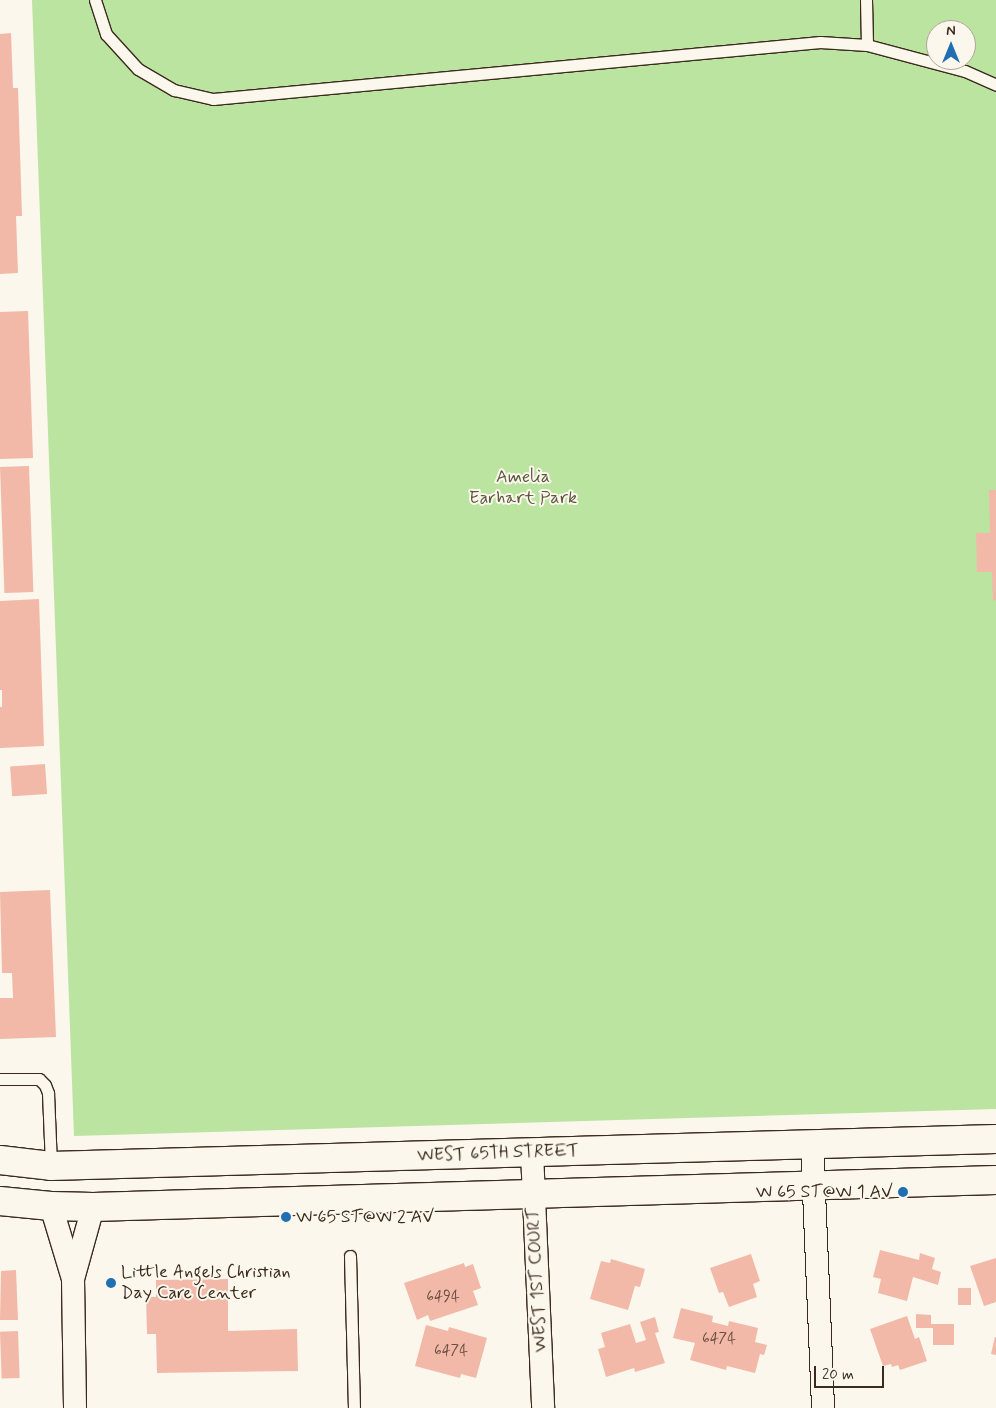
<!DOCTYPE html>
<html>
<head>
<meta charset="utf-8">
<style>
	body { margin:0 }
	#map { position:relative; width:996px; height:1408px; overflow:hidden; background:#fbf7ec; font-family:Mynerve,sans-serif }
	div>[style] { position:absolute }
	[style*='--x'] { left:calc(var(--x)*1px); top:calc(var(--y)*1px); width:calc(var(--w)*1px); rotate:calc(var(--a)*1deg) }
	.green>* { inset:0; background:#bae4a0 }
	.building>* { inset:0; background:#f2b9a8; transform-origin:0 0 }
	.roads { filter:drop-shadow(1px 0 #3b2a1e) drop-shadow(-1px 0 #3b2a1e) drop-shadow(0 1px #3b2a1e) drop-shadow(0 -1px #3b2a1e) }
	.lane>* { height:11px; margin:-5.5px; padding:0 5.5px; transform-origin:5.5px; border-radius:5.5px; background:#fbf7ec }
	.street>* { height:22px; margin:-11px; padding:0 11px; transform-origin:11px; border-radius:11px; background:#fbf7ec }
	.secondary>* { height:28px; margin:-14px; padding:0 14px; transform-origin:14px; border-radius:14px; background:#fbf7ec }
	.dots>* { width:14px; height:14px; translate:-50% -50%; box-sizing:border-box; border:2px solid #fbf7ec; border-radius:50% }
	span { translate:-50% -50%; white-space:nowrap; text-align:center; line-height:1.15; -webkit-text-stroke:4px #fbf7ec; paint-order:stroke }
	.number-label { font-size:15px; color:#694e40 }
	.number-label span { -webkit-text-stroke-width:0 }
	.park-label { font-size:18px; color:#5b583e }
	.street-label { font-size:18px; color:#3b2a1e }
	.poi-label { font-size:18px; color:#3b2a1e }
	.right { translate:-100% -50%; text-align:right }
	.left { translate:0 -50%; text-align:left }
	.north { position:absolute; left:926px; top:20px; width:50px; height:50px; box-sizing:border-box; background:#fbf7ec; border:1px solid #aea59a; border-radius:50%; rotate:0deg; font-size:14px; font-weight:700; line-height:20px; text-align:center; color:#3b2a1e }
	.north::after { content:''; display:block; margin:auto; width:18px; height:22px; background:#1f6fb2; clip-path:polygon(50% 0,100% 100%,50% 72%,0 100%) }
	.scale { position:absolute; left:814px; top:1366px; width:70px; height:22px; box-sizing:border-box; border:2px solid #3b2a1e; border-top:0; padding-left:6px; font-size:15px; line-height:18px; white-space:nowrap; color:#3b2a1e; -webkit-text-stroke:4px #fbf7ec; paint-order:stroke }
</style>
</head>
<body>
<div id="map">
	<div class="green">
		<i style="clip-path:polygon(evenodd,32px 0,996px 0,996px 1109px,74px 1136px,32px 0,936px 30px,966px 30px,966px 60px,936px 60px,936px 30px)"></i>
	</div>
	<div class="building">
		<i style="clip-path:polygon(11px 33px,13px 88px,18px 88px,22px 216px,16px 216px,18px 273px,0 274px,0 34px)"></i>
		<i style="clip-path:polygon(28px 311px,33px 458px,0 459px,0 312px)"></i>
		<i style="left:29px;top:466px;width:126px;height:29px;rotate:88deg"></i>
		<i style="clip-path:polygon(989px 490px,996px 490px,996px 600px,993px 601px,992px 572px,977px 572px,976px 533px,990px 533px)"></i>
		<i style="clip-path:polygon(39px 599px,44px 746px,0 748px,0 707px,2px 707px,2px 690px,0 690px,0 601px)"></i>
		<i style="left:45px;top:764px;width:30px;height:35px;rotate:86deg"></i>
		<i style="clip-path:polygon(50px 890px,56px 1037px,0 1039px,0 998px,13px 998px,12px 973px,2px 973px,0 892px)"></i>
		<i style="clip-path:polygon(880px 1250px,919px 1260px,920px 1253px,935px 1258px,932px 1269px,941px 1272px,938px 1285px,913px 1277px,907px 1301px,878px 1293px,881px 1279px,873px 1277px)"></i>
		<i style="clip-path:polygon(751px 1254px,760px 1281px,753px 1284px,757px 1297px,729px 1307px,723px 1292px,719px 1293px,710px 1268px)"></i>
		<i style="clip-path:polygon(996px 1258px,996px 1302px,984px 1306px,970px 1266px)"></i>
		<i style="clip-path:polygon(611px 1259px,645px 1269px,640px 1287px,635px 1286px,628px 1310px,590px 1299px,601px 1261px,610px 1263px)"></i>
		<i style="clip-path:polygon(464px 1263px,465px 1267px,473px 1264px,481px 1288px,473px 1291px,478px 1305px,430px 1321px,428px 1315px,417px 1320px,404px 1283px)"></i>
		<i style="clip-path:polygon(16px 1270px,18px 1320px,0 1320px,1px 1271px)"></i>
		<i style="clip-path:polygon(228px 1279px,228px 1331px,297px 1329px,298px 1371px,157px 1373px,156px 1334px,147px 1334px,146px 1297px,156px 1297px,156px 1280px)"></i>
		<i style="left:958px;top:1288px;width:13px;height:17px"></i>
		<i style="clip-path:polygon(681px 1308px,713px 1316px,712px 1322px,728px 1326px,729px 1321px,758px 1328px,755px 1342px,767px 1345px,764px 1355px,760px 1354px,755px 1373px,727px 1366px,726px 1370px,690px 1360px,695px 1343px,673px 1338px)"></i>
		<i style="clip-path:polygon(916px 1314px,931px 1315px,931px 1324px,954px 1324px,954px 1345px,933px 1345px,933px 1328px,916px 1328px)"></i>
		<i style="clip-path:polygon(907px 1316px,915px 1339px,919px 1337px,927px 1361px,900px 1370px,898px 1365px,892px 1367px,891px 1364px,883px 1366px,870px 1329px)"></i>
		<i style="clip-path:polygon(655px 1317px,659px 1332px,655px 1333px,665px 1363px,635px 1372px,634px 1368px,606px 1377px,598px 1349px,605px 1347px,601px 1333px,630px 1324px,636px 1343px,646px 1340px,640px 1322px)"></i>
		<i style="clip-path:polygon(426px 1325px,448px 1331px,449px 1327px,487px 1338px,476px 1378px,461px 1374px,460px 1378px,415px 1366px)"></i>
		<i style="left:18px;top:1331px;width:47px;height:18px;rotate:88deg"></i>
		<i style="clip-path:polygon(995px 1337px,996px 1337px,996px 1355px,991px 1354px)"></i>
	</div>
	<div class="roads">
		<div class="lane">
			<i style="--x:95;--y:0;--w:36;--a:72"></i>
			<i style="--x:106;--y:34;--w:47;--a:47.6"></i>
			<i style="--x:138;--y:69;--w:42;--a:30.3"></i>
			<i style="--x:174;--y:90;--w:40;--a:13"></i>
			<i style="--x:213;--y:99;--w:610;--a:-5.36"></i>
			<i style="--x:820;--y:42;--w:47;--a:3.7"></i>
			<i style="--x:867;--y:45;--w:101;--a:14.9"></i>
			<i style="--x:965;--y:71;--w:34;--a:24"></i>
			<i style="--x:866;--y:0;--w:45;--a:88.7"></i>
			<i style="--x:0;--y:1079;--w:39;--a:0"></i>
			<i style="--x:39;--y:1079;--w:8;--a:45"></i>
			<i style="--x:45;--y:1085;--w:9;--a:69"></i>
			<i style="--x:48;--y:1093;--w:73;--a:87.6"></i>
			<i style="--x:350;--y:1256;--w:152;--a:88.5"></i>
		</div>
		<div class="street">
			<i style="--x:812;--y:1144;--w:264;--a:87.6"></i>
			<i style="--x:532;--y:1152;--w:256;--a:87.5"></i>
			<i style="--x:51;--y:1206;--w:76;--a:73.2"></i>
			<i style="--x:73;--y:1279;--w:129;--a:89.1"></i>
			<i style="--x:73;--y:1279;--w:75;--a:-74.5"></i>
		</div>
		<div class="secondary">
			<i style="--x:0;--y:1160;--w:51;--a:6.7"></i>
			<i style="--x:51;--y:1166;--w:945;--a:-1.64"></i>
			<i style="--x:0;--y:1201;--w:51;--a:5.6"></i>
			<i style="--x:51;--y:1206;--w:42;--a:1.4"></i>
			<i style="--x:93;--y:1207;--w:903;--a:-1.71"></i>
		</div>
	</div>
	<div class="dots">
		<i style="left:903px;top:1192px;background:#1f6fb2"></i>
		<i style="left:286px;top:1217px;background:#1f6fb2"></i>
		<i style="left:111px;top:1283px;background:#1f6fb2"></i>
	</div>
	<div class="number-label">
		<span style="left:443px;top:1298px">6494</span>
		<span style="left:719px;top:1340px">6474</span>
		<span style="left:451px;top:1352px">6474</span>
	</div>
	<div class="park-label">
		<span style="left:523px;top:488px">Amelia<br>Earhart Park</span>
	</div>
	<div class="street-label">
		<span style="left:498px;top:1153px;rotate:-2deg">WEST 65TH STREET</span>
		<span style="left:537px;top:1280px;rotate:-93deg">WEST 1ST COURT</span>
	</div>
	<div class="poi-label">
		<span class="right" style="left:893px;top:1192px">W 65 ST@W 1 AV</span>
		<span class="left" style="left:296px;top:1217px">W 65 ST@W 2 AV</span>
		<span class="left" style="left:121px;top:1283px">Little Angels Christian<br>Day Care Center</span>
	</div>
	<div class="north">N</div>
	<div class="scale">20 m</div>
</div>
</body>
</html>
